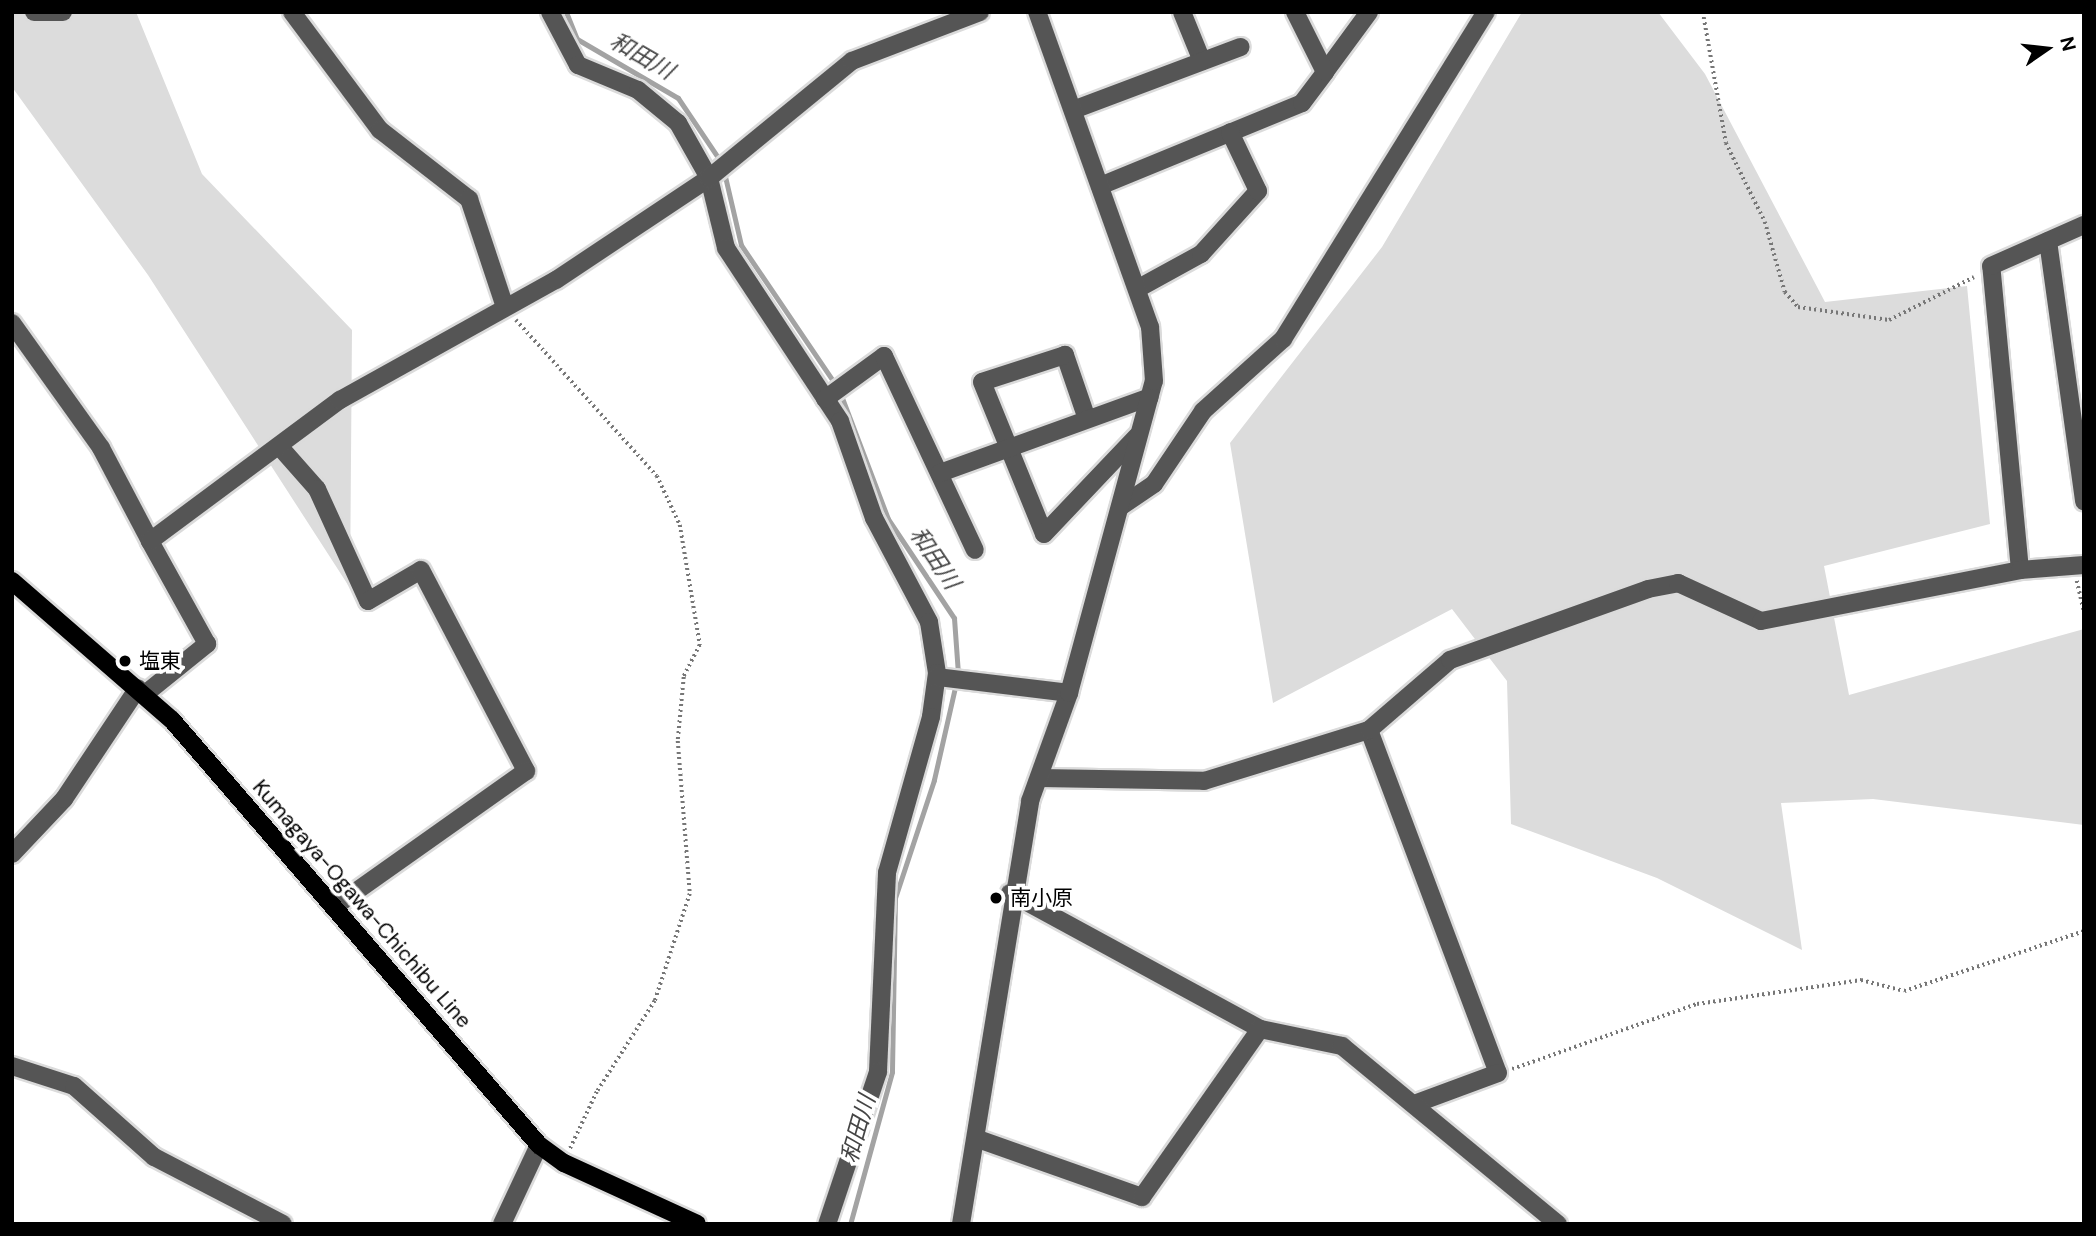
<!DOCTYPE html>
<html>
<head>
<meta charset="utf-8">
<style>
	body { margin:0 }
	#map { position:relative; width:2096px; height:1236px; overflow:hidden; background:#fff; font-family:"DM Sans","Noto Sans JP",sans-serif }
	div>[style] { position:absolute }
	[style*='--x'] { left:calc(var(--x)*1px); top:calc(var(--y)*1px); width:calc(var(--w)*1px); rotate:calc(var(--a)*1deg) }
	.green>* { inset:0; background:#dcdcdc }
	.stream>* { height:5px; margin:-2.5px; padding:0 2.5px; transform-origin:2.5px; border-radius:2.5px; background:#a3a3a3 }
	.path>* { height:3.5px; margin-top:-1.75px; transform-origin:0; background:repeating-linear-gradient(90deg,#777 0 2px,transparent 0 5.5px) }
	.roads { filter:drop-shadow(2px 0 #dbdbdb) drop-shadow(-2px 0 #dbdbdb) drop-shadow(0 2px #dbdbdb) drop-shadow(0 -2px #dbdbdb) }
	.minor>* { height:18px; margin:-9px; padding:0 9px; transform-origin:9px; border-radius:9px; background:#555 }
	.major>* { height:18px; margin:-9px; padding:0 9px; transform-origin:9px; border-radius:9px; background:#000 }
	.dots>* { width:19px; height:19px; translate:-50% -50%; box-sizing:border-box; border:4px solid #fff; border-radius:50% }
	span { translate:-50% -50%; white-space:nowrap; text-align:center; line-height:1.15; -webkit-text-stroke:7px #fff; paint-order:stroke }
	.poi-label { font-size:21px; color:#000 }
	.left { translate:0 -50%; text-align:left }
	.street-label { font-size:21px; color:#000 }
	.water-label { font-size:23px; color:#444; font-style:italic }
	.frame { position:absolute; inset:0; border:14px solid #000; pointer-events:none }
	.north { position:absolute; left:2012px; top:14px; width:70px; height:70px; -webkit-text-stroke:5px #fff; paint-order:stroke; rotate:76deg; font-size:19px; font-weight:700; line-height:28px; text-align:center; color:#000 }
	.north::after { content:''; display:block; margin:auto; width:24px; height:32px; background:#000; clip-path:polygon(50% 0,100% 100%,50% 72%,0 100%) }
</style>
</head>
<body>
<div id="map">
	<div class="green">
		<i style="clip-path:polygon(12px 12px,136px 12px,202px 174px,352px 330px,350px 588px,148px 275px,12px 87px)"></i>
		<i style="clip-path:polygon(1522px 12px,1658px 12px,1705px 74px,1825px 302px,1967px 286px,1990px 524px,1824px 566px,1849px 695px,2084px 629px,2084px 825px,1873px 799px,1781px 803px,1802px 950px,1657px 878px,1511px 824px,1507px 681px,1452px 609px,1273px 703px,1230px 443px,1382px 247px)"></i>
	</div>
	<div class="stream">
		<i style="--x:566;--y:12;--w:29;--a:68"></i>
		<i style="--x:577;--y:39;--w:117;--a:30.3"></i>
		<i style="--x:678;--y:98;--w:77;--a:56.1"></i>
		<i style="--x:724;--y:172;--w:75;--a:76.9"></i>
		<i style="--x:741;--y:245;--w:175;--a:55.9"></i>
		<i style="--x:839;--y:390;--w:138;--a:69.2"></i>
		<i style="--x:888;--y:519;--w:119;--a:56.3"></i>
		<i style="--x:954;--y:618;--w:56;--a:85.9"></i>
		<i style="--x:958;--y:674;--w:109;--a:102.8"></i>
		<i style="--x:934;--y:780;--w:124;--a:108.3"></i>
		<i style="--x:895;--y:898;--w:174;--a:91"></i>
		<i style="--x:892;--y:1072;--w:158;--a:105.4"></i>
	</div>
	<div class="path">
		<i style="--x:1703;--y:12;--w:133;--a:80"></i>
		<i style="--x:1726;--y:143;--w:88;--a:63.7"></i>
		<i style="--x:1765;--y:222;--w:73;--a:74.1"></i>
		<i style="--x:1785;--y:292;--w:20;--a:49"></i>
		<i style="--x:1798;--y:307;--w:92;--a:8.1"></i>
		<i style="--x:1889;--y:320;--w:95;--a:-26.8"></i>
		<i style="--x:516;--y:320;--w:210;--a:47.9"></i>
		<i style="--x:657;--y:476;--w:54;--a:64.9"></i>
		<i style="--x:680;--y:525;--w:122;--a:80.5"></i>
		<i style="--x:700;--y:645;--w:36;--a:117"></i>
		<i style="--x:684;--y:677;--w:64;--a:95.4"></i>
		<i style="--x:678;--y:741;--w:153;--a:85.5"></i>
		<i style="--x:690;--y:894;--w:113;--a:108.1"></i>
		<i style="--x:655;--y:1001;--w:108;--a:122.5"></i>
		<i style="--x:597;--y:1092;--w:63;--a:115.3"></i>
		<i style="--x:2077;--y:581;--w:31;--a:77"></i>
		<i style="--x:1512;--y:1069;--w:196;--a:-19.4"></i>
		<i style="--x:1697;--y:1004;--w:166;--a:-8.3"></i>
		<i style="--x:1861;--y:980;--w:44;--a:14.3"></i>
		<i style="--x:1904;--y:991;--w:190;--a:-18.4"></i>
	</div>
	<div class="roads">
		<div class="minor">
			<i style="--x:34;--y:12;--w:29;--a:0"></i>
			<i style="--x:292;--y:12;--w:147;--a:53.3"></i>
			<i style="--x:380;--y:130;--w:113;--a:37.8"></i>
			<i style="--x:469;--y:199;--w:111;--a:71.6"></i>
			<i style="--x:550;--y:12;--w:60;--a:62.2"></i>
			<i style="--x:578;--y:65;--w:65;--a:22.6"></i>
			<i style="--x:638;--y:90;--w:52;--a:39.5"></i>
			<i style="--x:678;--y:123;--w:63;--a:60.6"></i>
			<i style="--x:709;--y:178;--w:72;--a:76.3"></i>
			<i style="--x:726;--y:248;--w:207;--a:56.6"></i>
			<i style="--x:840;--y:421;--w:103;--a:70.7"></i>
			<i style="--x:874;--y:518;--w:118;--a:62.1"></i>
			<i style="--x:929;--y:622;--w:52;--a:81.1"></i>
			<i style="--x:937;--y:673;--w:44;--a:97.8"></i>
			<i style="--x:931;--y:717;--w:162;--a:105.8"></i>
			<i style="--x:887;--y:873;--w:199;--a:92.6"></i>
			<i style="--x:878;--y:1072;--w:160;--a:108.5"></i>
			<i style="--x:1182;--y:12;--w:53;--a:67.8"></i>
			<i style="--x:1325;--y:72;--w:74;--a:-53.7"></i>
			<i style="--x:1073;--y:110;--w:179;--a:-20.6"></i>
			<i style="--x:1100;--y:186;--w:218;--a:-22.3"></i>
			<i style="--x:1302;--y:103;--w:39;--a:-53"></i>
			<i style="--x:1325;--y:72;--w:67;--a:-116.6"></i>
			<i style="--x:2048;--y:241;--w:263;--a:82.1"></i>
			<i style="--x:1137;--y:289;--w:73;--a:-28.7"></i>
			<i style="--x:1201;--y:254;--w:85;--a:-47.9"></i>
			<i style="--x:1258;--y:191;--w:65;--a:-115.4"></i>
			<i style="--x:12;--y:323;--w:153;--a:54.5"></i>
			<i style="--x:101;--y:448;--w:105;--a:62.2"></i>
			<i style="--x:825;--y:399;--w:73;--a:-36.1"></i>
			<i style="--x:884;--y:356;--w:214;--a:64.9"></i>
			<i style="--x:1087;--y:419;--w:68;--a:-109"></i>
			<i style="--x:1065;--y:355;--w:87;--a:162"></i>
			<i style="--x:982;--y:382;--w:164;--a:67.8"></i>
			<i style="--x:1044;--y:534;--w:135;--a:-46.5"></i>
			<i style="--x:279;--y:446;--w:57;--a:48.5"></i>
			<i style="--x:317;--y:489;--w:123;--a:65.5"></i>
			<i style="--x:368;--y:601;--w:61;--a:-30.3"></i>
			<i style="--x:421;--y:570;--w:227;--a:62.4"></i>
			<i style="--x:526;--y:771;--w:235;--a:144.7"></i>
			<i style="--x:940;--y:473;--w:223;--a:-19.9"></i>
			<i style="--x:1120;--y:507;--w:41;--a:-34.1"></i>
			<i style="--x:1154;--y:484;--w:88;--a:-56.1"></i>
			<i style="--x:1203;--y:411;--w:108;--a:-42"></i>
			<i style="--x:1283;--y:339;--w:385;--a:-58.2"></i>
			<i style="--x:2020;--y:570;--w:305;--a:-95.4"></i>
			<i style="--x:1991;--y:266;--w:102;--a:-23.8"></i>
			<i style="--x:937;--y:677;--w:133;--a:6.9"></i>
			<i style="--x:145;--y:694;--w:80;--a:-38.9"></i>
			<i style="--x:207;--y:644;--w:118;--a:-119"></i>
			<i style="--x:150;--y:541;--w:237;--a:-36.6"></i>
			<i style="--x:340;--y:400;--w:247;--a:-29.1"></i>
			<i style="--x:556;--y:280;--w:184;--a:-33.7"></i>
			<i style="--x:709;--y:178;--w:185;--a:-39.3"></i>
			<i style="--x:852;--y:61;--w:137;--a:-20.9"></i>
			<i style="--x:1369;--y:730;--w:366;--a:69.4"></i>
			<i style="--x:1498;--y:1073;--w:90;--a:159.7"></i>
			<i style="--x:1040;--y:778;--w:164;--a:1"></i>
			<i style="--x:1204;--y:781;--w:173;--a:-17.2"></i>
			<i style="--x:1369;--y:730;--w:107;--a:-40.8"></i>
			<i style="--x:1450;--y:660;--w:210;--a:-19.7"></i>
			<i style="--x:1648;--y:589;--w:31;--a:-11"></i>
			<i style="--x:1678;--y:583;--w:91;--a:24.6"></i>
			<i style="--x:1761;--y:621;--w:264;--a:-11.1"></i>
			<i style="--x:2020;--y:570;--w:64;--a:-4.5"></i>
			<i style="--x:12;--y:854;--w:76;--a:-46.6"></i>
			<i style="--x:64;--y:799;--w:133;--a:-56.3"></i>
			<i style="--x:1010;--y:893;--w:285;--a:28.5"></i>
			<i style="--x:1260;--y:1029;--w:84;--a:11.7"></i>
			<i style="--x:1342;--y:1046;--w:280;--a:39.5"></i>
			<i style="--x:12;--y:1066;--w:65;--a:17.9"></i>
			<i style="--x:74;--y:1086;--w:107;--a:41.6"></i>
			<i style="--x:154;--y:1157;--w:145;--a:27.4"></i>
			<i style="--x:978;--y:1139;--w:174;--a:19.5"></i>
			<i style="--x:1142;--y:1197;--w:205;--a:-54.9"></i>
			<i style="--x:502;--y:1224;--w:87;--a:-64.9"></i>
			<i style="--x:961;--y:1224;--w:429;--a:-80.7"></i>
			<i style="--x:1030;--y:801;--w:115;--a:-70.1"></i>
			<i style="--x:1069;--y:693;--w:323;--a:-74.8"></i>
			<i style="--x:1154;--y:381;--w:54;--a:-94.2"></i>
			<i style="--x:1150;--y:327;--w:335;--a:-109.7"></i>
		</div>
		<div class="major">
			<i style="--x:12;--y:581;--w:212;--a:41"></i>
			<i style="--x:172;--y:720;--w:562;--a:49.19"></i>
			<i style="--x:539;--y:1145;--w:31;--a:36"></i>
			<i style="--x:564;--y:1163;--w:146;--a:24.6"></i>
		</div>
	</div>
	<div class="dots">
		<i style="left:125px;top:661px;background:#000"></i>
		<i style="left:996px;top:898px;background:#000"></i>
	</div>
	<div class="poi-label">
		<span class="left" style="left:139px;top:661px">塩東</span>
		<span class="left" style="left:1010px;top:898px">南小原</span>
	</div>
	<div class="street-label">
		<span style="left:362px;top:904px;rotate:49deg">Kumagaya-Ogawa-Chichibu Line</span>
	</div>
	<div class="water-label">
		<span style="left:642px;top:56px;rotate:30deg">和田川</span>
		<span style="left:935px;top:558px;rotate:56deg">和田川</span>
		<span style="left:858px;top:1129px;rotate:-74deg">和田川</span>
	</div>
	<div class="frame"></div>
	<div class="north">N</div>
</div>
</body>
</html>
